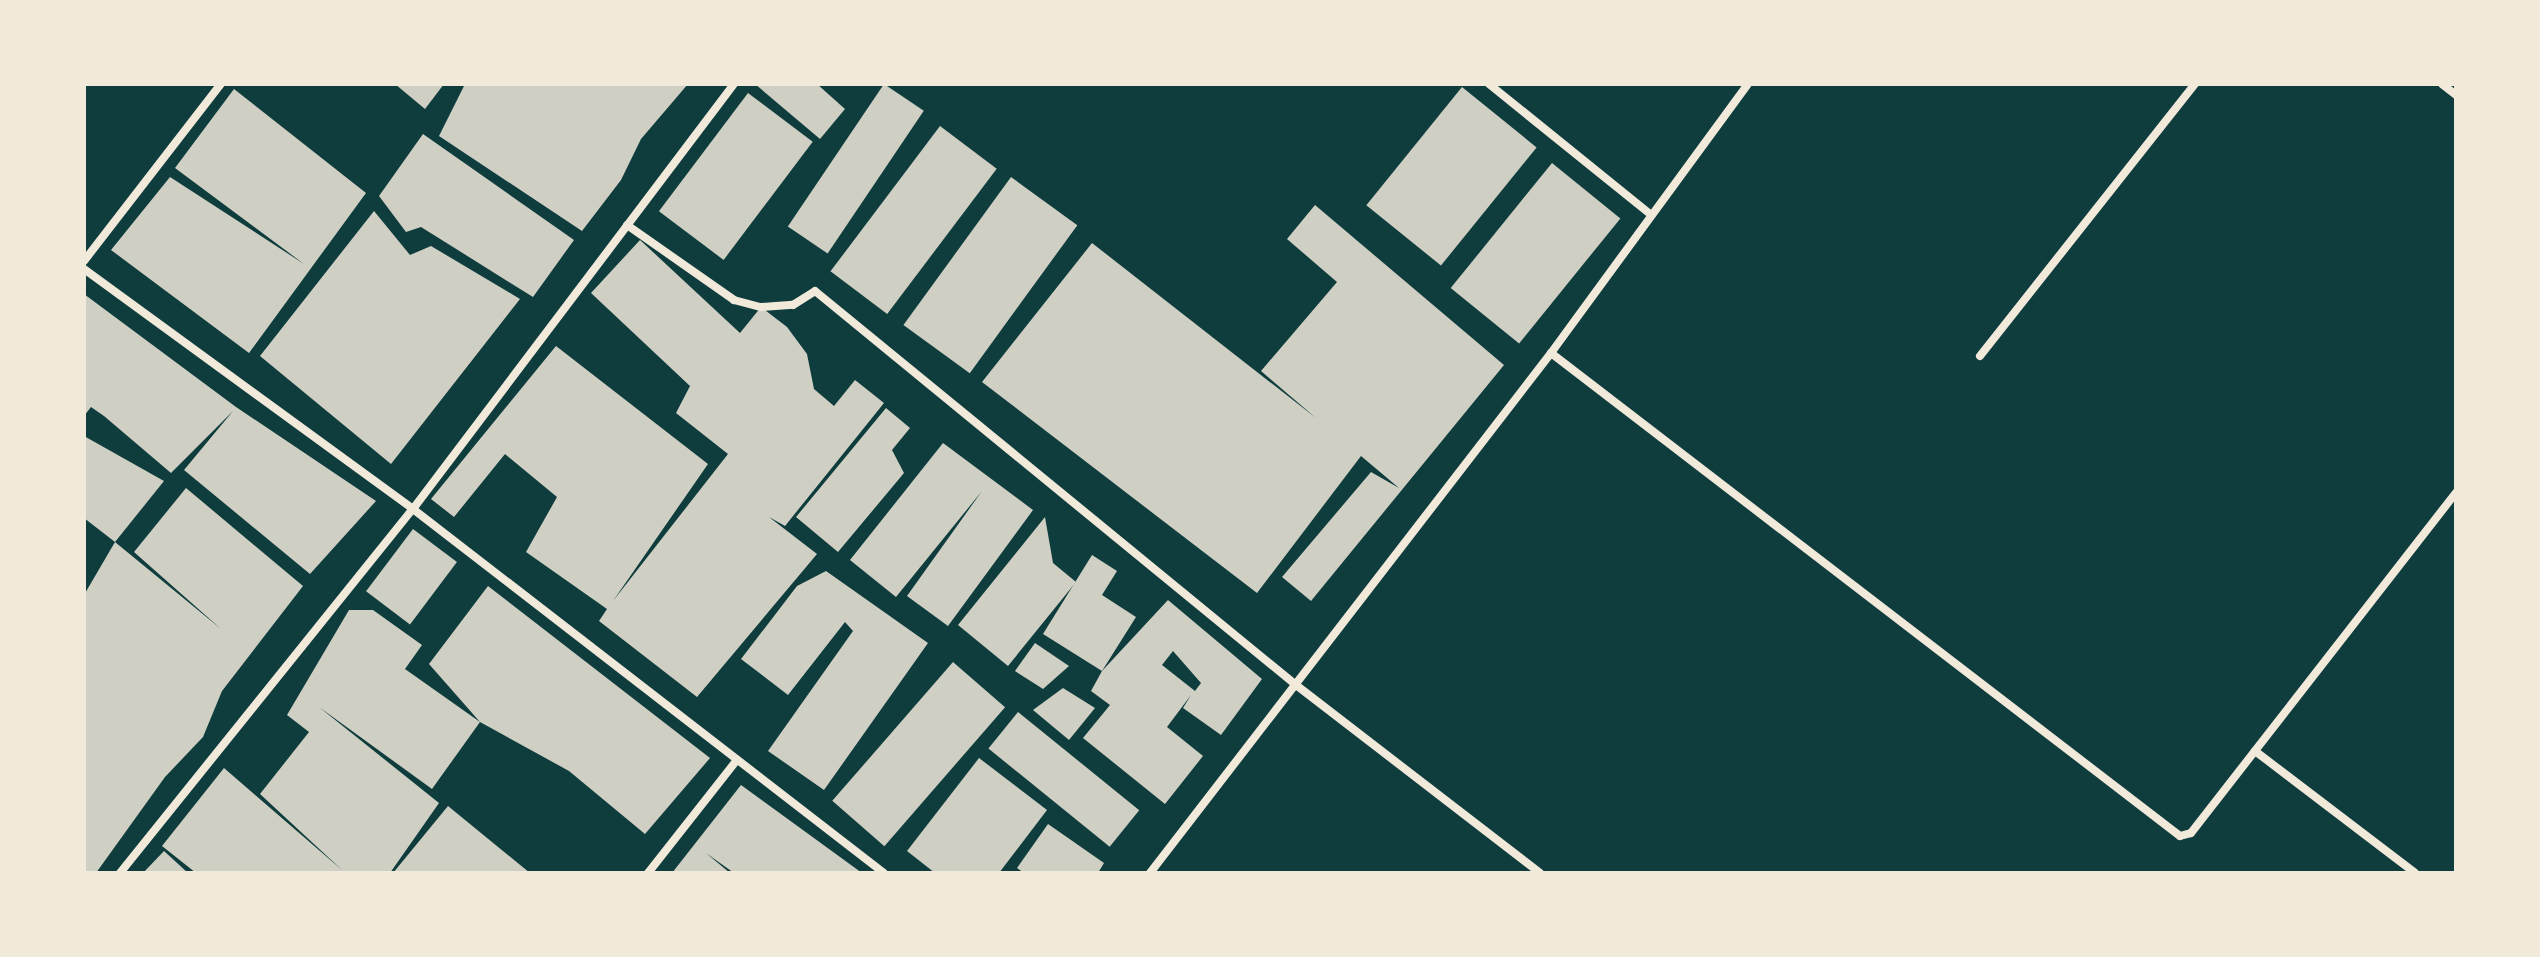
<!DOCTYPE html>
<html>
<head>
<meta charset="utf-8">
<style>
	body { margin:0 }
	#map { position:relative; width:2540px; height:957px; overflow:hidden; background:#0f3d3e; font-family:Arial,sans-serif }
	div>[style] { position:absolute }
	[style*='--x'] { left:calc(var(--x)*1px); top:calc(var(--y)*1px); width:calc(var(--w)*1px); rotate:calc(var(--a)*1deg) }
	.building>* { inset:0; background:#cfcfc3; transform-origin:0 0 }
	.minor>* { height:8px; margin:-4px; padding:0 4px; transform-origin:4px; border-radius:4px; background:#f1e9da }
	span { translate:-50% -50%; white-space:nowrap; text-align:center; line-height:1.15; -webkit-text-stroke:8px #f1e9da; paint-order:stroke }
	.frame { position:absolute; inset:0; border:86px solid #f1e9da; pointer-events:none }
</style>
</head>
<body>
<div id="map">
	<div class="building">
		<i style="clip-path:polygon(395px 84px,444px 84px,425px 109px)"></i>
		<i style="clip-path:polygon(465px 84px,688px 84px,641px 139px,621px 180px,582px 231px,439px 136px)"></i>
		<i style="clip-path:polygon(755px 84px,817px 84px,845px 109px,820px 139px)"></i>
		<i style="left:884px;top:84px;width:48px;height:172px;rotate:34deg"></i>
		<i style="left:1462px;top:87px;width:96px;height:152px;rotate:39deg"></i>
		<i style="clip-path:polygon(234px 89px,366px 193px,249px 353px,111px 250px,170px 177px,304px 264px,175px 168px)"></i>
		<i style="left:748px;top:93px;width:81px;height:148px;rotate:37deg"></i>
		<i style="left:940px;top:126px;width:71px;height:182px;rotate:37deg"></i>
		<i style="clip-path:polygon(423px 134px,574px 240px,533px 297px,421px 227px,406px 232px,379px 196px)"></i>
		<i style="left:1552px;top:163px;width:88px;height:161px;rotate:39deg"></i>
		<i style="left:1011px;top:177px;width:82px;height:183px;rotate:36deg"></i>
		<i style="clip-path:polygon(1315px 205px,1504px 365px,1311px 601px,1282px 577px,1371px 472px,1399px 488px,1361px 456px,1257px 593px,982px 382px,1092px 243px,1316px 418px,1261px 371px,1337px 282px,1287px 239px)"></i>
		<i style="clip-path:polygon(374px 211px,410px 255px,431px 246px,520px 299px,391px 464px,260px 356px)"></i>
		<i style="clip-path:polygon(640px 240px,740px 333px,761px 307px,787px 327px,807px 354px,814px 389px,834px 406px,855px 380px,884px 403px,785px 526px,769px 517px,817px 554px,697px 697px,599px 621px,607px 609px,526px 552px,557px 497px,505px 454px,454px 517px,431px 499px,556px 346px,708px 464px,613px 601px,728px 454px,676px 413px,690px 386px,591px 293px)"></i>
		<i style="clip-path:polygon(84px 294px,236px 407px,376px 501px,310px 574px,184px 470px,233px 411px,171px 473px,104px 416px,91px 407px,84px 416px)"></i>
		<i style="clip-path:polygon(886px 408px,910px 428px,892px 450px,904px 473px,838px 552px,796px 517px)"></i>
		<i style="clip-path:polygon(84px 436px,164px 481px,115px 542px,84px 518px)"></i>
		<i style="clip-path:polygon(943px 443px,1033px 510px,948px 626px,907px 596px,982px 491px,896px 597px,850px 560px)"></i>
		<i style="clip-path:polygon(186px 488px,303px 586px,222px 691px,203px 737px,165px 777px,96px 873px,84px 873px,84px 595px,115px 542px,221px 629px,134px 552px)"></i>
		<i style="clip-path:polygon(1045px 517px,1053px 563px,1076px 582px,1008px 666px,958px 625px)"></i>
		<i style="left:413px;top:529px;width:55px;height:78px;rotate:37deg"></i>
		<i style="clip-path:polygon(1092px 555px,1117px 571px,1102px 595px,1136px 617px,1102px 671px,1043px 634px)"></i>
		<i style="clip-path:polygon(826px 571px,928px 643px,824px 790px,768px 751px,853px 631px,845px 622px,788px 695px,741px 659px,797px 586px)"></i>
		<i style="clip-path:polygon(488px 586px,710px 758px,645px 834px,569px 771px,480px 722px,432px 789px,319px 707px,439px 803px,390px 873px,196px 873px,162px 846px,224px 768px,342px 870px,260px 794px,309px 732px,287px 715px,349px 610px,373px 610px,422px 645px,405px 669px,480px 722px,429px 664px)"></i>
		<i style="clip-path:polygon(evenodd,1168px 600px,1262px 679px,1221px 735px,1183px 708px,1191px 695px,1167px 727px,1203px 756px,1165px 804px,1083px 738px,1110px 705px,1091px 691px,1102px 671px,1168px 600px,1173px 651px,1201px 683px,1195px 691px,1162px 665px,1173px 651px)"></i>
		<i style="clip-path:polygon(1035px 643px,1069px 666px,1043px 689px,1015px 671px)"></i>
		<i style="left:953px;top:662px;width:69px;height:184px;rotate:41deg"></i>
		<i style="clip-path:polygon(1063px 688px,1095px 708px,1069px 740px,1033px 710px)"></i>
		<i style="left:1018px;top:712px;width:156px;height:47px;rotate:39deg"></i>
		<i style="clip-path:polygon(979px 758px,1047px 810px,999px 873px,935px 873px,907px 851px)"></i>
		<i style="clip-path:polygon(741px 785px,862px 873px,734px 873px,706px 853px,730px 873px,672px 873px)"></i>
		<i style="clip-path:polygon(448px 806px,530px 873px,393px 873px)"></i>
		<i style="clip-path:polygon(1048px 824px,1104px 863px,1098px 873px,1024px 873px,1017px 868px)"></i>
		<i style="clip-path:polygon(164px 851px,188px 873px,143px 873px)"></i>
	</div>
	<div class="minor">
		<i style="--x:1489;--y:84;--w:207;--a:38.9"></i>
		<i style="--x:2442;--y:84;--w:18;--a:38"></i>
		<i style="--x:627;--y:225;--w:131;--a:35"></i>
		<i style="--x:734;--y:300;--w:28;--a:15"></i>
		<i style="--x:761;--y:307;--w:32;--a:-4"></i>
		<i style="--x:793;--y:305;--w:26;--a:-32"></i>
		<i style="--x:815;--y:291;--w:622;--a:39.32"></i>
		<i style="--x:1296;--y:685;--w:308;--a:37.6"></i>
		<i style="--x:84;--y:261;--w:224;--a:-52.3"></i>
		<i style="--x:84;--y:269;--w:407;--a:36.1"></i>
		<i style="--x:413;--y:509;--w:595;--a:37.7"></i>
		<i style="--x:1551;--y:353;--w:793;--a:37.52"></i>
		<i style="--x:2180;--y:836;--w:11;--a:-15"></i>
		<i style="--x:2191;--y:833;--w:432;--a:-52.1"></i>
		<i style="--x:1980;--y:356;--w:347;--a:-51.7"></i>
		<i style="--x:2255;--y:751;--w:201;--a:37.3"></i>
		<i style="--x:120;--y:873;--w:467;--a:-51.2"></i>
		<i style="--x:413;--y:509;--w:533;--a:-52.94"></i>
		<i style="--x:648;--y:873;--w:144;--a:-51.8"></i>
		<i style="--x:1150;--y:873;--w:657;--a:-52.36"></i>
		<i style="--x:1551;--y:353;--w:333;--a:-53.8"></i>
	</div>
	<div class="frame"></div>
</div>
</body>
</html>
